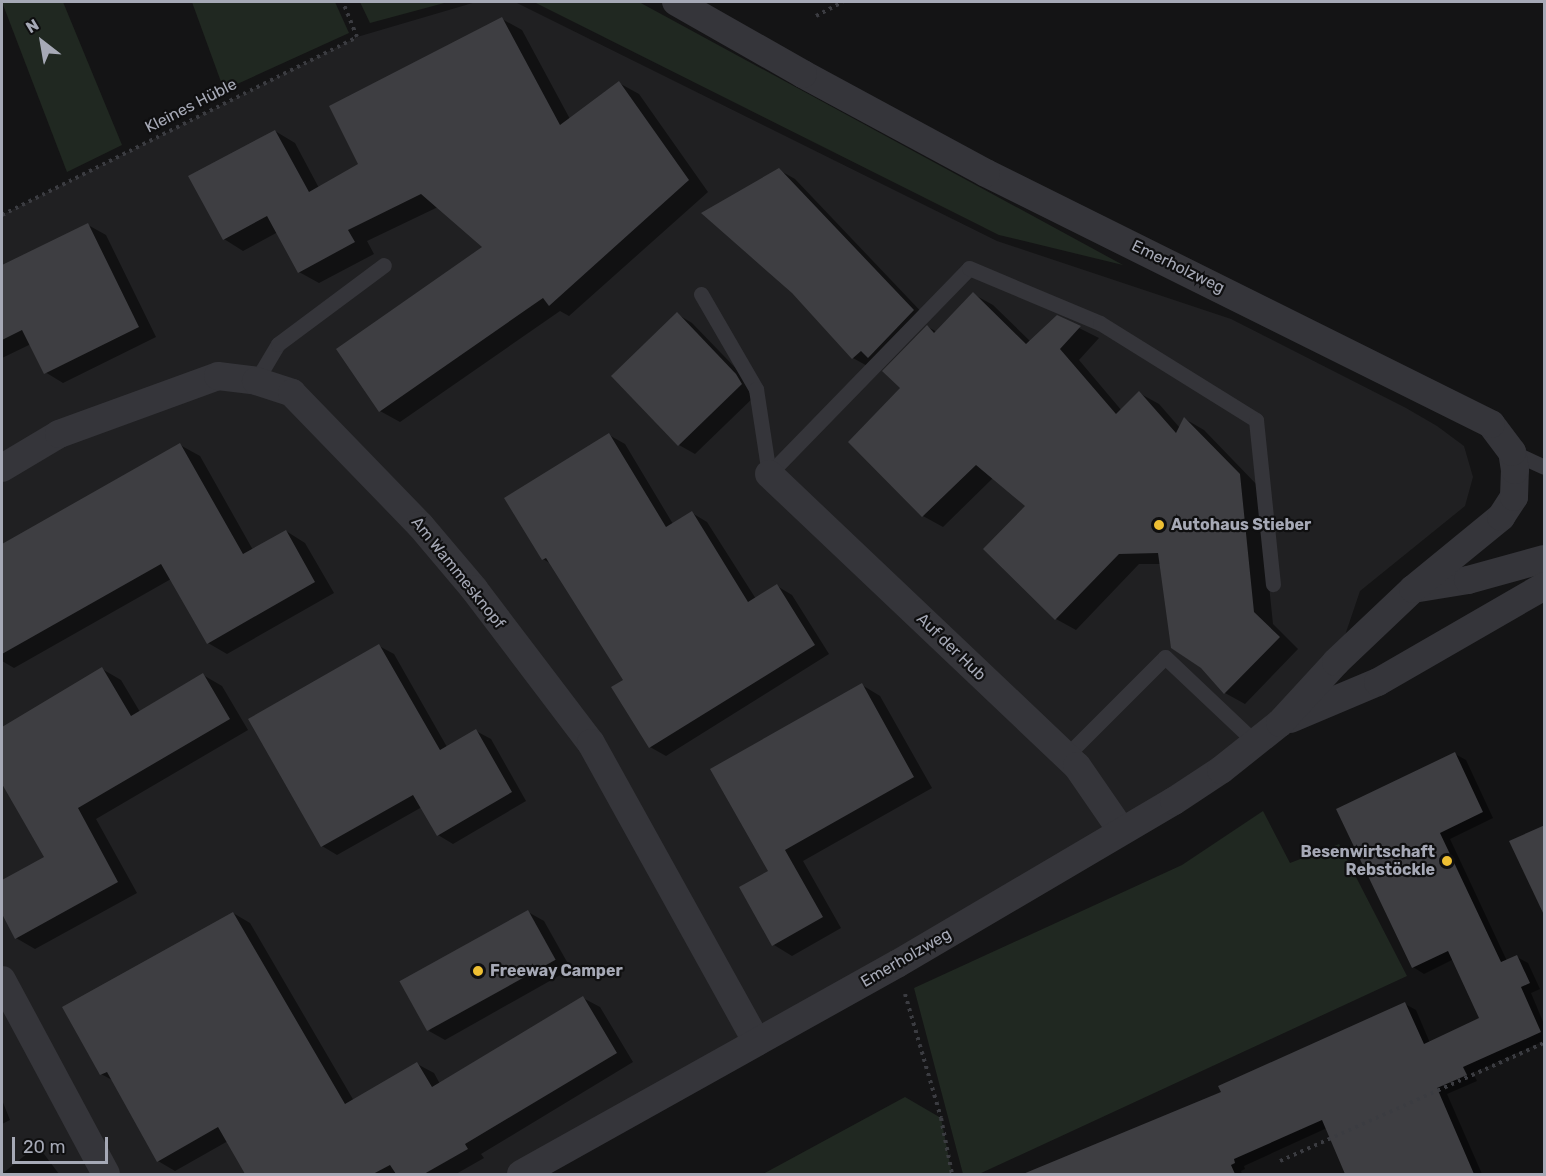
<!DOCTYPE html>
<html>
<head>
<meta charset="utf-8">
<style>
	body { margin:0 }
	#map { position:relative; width:1546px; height:1176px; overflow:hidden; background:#141415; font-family:Rubik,sans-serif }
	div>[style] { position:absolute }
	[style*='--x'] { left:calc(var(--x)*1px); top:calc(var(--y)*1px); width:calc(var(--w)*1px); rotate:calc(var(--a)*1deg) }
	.built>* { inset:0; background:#202022 }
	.green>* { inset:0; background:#202821 }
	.shadow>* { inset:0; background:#0007 }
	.building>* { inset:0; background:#3e3e42; transform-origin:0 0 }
	.path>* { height:4px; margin-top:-2px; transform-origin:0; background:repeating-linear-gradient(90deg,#3b3c41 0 3px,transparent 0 7.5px) }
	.service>* { height:15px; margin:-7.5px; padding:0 7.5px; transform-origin:7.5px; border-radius:7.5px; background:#35353a }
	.minor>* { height:28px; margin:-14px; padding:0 14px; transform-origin:14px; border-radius:14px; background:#35353a }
	.dots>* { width:16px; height:16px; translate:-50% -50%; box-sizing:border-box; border:3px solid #0f0f10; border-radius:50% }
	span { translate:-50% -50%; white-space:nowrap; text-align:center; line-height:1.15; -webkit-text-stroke:4.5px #0f0f10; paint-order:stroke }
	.street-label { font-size:16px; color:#a6a9b6 }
	.poi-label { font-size:16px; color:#a6a9b6; font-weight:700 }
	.left { translate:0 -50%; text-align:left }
	.right { translate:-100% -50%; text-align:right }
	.frame { position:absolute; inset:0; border:3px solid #a6a9b6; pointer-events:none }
	.north { position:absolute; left:12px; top:12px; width:60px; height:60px; -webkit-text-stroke:4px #0f0f10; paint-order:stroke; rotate:329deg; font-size:16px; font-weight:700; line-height:24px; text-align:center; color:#a6a9b6 }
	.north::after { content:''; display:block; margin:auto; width:21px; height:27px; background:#a6a9b6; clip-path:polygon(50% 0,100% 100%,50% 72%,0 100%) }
	.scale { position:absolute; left:12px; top:1137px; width:96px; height:27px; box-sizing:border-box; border:3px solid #a6a9b6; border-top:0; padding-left:8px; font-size:18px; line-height:21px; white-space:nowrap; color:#a6a9b6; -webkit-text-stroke:4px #0f0f10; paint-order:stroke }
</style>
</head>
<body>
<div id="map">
	<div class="built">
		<i style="clip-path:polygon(476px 2px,515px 2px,997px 241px,1231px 319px,1406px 408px,1437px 426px,1464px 446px,1473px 477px,1465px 506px,1360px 591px,1336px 662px,1221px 770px,521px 1174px,2px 1174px,2px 215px,357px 37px)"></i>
	</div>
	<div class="green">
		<i style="clip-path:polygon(2px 2px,63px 2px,122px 145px,67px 172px)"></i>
		<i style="clip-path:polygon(192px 2px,335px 2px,349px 33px,224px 90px)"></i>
		<i style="clip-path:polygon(360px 2px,448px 2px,370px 23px)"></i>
		<i style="clip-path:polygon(534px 2px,639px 2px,1123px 265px,999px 235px)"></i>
		<i style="clip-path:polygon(1263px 811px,1290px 863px,1339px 844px,1407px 976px,979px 1174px,963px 1174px,914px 988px,1182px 865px)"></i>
		<i style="clip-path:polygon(905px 1097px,941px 1118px,952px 1174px,763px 1174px)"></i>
	</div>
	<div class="shadow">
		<i style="clip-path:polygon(502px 19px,522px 30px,570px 119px,619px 83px,639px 94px,708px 192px,569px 316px,560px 311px,400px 422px,380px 411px,484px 247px,438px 207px,367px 241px,374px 254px,319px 283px,299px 272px,278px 232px,243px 251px,224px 239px,275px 131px,295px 143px,319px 188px,360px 165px)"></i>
		<i style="clip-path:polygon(779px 170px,795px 179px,929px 320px,869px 367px,853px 358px,793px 292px)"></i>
		<i style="clip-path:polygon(88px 225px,106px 235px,156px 337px,63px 383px,45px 372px,31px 344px,2px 358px,2px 267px)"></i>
		<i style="clip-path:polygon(973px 294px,993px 305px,1031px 342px,1057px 317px,1099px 338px,1079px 360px,1122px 411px,1139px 393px,1159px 404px,1180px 428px,1185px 419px,1204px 430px,1259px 487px,1273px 624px,1298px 649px,1245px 704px,1225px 693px,1202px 667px,1161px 564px,1139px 564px,1076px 630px,1056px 619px,1027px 506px,993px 478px,943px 527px,923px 516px,850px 442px,902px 388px,928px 327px,937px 332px)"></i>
		<i style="clip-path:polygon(677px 314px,692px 323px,751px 384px,757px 394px,695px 454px,679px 445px,613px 376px)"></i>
		<i style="clip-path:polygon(609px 435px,625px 444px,673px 524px,692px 513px,707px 522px,756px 599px,777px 586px,792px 595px,829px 654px,666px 756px,650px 747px,625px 680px,553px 565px,543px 559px)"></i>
		<i style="clip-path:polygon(180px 445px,200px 456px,253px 550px,286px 531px,305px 543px,334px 593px,227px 654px,208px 643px,171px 579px,14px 668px,2px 661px,2px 546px)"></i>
		<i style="clip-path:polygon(379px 646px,394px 654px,447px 747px,476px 731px,491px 739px,526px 801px,453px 844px,438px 835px,422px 807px,337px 855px,322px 846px)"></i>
		<i style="clip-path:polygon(102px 669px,121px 680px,140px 712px,203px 675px,222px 686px,248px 730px,96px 819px,137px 893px,35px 949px,16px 938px,2px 911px,2px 882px,46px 857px,2px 780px,2px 729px)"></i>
		<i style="clip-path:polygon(862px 685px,880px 696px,932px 788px,803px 861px,841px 928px,792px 956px,774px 945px,770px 872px)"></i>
		<i style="clip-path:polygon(1455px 754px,1466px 760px,1493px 818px,1450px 839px,1507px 961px,1517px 957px,1528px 963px,1540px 989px,1531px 993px,1544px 1024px,1544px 1041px,1473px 1073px,1477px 1081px,1447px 1094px,1482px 1174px,1347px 1174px,1327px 1128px,1244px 1166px,1245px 1169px,1241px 1171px,1242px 1174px,1026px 1174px,1223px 1092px,1405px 1004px,1416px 1010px,1430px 1043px,1481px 1019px,1454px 959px,1424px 974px,1413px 967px)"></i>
		<i style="clip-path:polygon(528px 912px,544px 921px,571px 969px,445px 1040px,429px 1031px)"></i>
		<i style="clip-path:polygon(233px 913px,250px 923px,354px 1101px,417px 1064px,434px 1073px,440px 1084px,583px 998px,600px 1007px,633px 1062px,481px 1154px,484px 1158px,456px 1174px,247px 1174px,228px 1141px,175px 1171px,158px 1161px,114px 1081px,101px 1074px)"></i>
		<i style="clip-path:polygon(2px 1100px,10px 1120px,2px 1124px)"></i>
		<i style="clip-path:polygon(34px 1148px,44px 1154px,59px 1174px,2px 1174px)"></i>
	</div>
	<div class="building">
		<i style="clip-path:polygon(502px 17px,560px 125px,619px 81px,689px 180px,549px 306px,543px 298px,379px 412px,336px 349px,482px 247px,421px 194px,348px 230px,355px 242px,298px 273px,267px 216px,223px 240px,188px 176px,275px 130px,309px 192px,358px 164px,329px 106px)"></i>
		<i style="clip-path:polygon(779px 168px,914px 310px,868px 358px,861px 351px,852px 359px,792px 293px,701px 213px)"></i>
		<i style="clip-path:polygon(88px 223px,139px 327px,44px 374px,22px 330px,2px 340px,2px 265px)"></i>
		<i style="clip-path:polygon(973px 292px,1026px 344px,1057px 315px,1081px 326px,1060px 349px,1116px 414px,1139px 391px,1176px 433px,1184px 417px,1240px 474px,1254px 612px,1280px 637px,1224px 694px,1201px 668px,1171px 648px,1158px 553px,1119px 554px,1055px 620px,983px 549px,1025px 506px,976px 465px,922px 517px,848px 442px,900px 388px,882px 371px,927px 325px,934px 333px)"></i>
		<i style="clip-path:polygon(677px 312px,736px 374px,742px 384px,678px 446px,611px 376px)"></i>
		<i style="clip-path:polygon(609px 433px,666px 527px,692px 511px,748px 602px,777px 584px,815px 645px,649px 748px,611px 687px,623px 680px,546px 558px,542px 560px,504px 498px)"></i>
		<i style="clip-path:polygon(180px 443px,243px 554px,286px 530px,315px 582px,207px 644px,161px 564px,2px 654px,2px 544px)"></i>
		<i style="clip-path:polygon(379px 644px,440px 750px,476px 729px,512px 792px,437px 836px,413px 795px,321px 847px,248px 719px)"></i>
		<i style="clip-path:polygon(102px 667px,131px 716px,203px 673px,230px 719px,78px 808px,118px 882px,15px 939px,2px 914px,2px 880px,44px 857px,2px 784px,2px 727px)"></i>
		<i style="clip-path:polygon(862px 683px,914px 777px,785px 850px,823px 917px,772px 946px,739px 887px,768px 871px,710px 769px)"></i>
		<i style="clip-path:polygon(1455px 752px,1483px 812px,1440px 833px,1501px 962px,1517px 955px,1530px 983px,1521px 987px,1541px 1032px,1463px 1067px,1467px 1075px,1437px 1088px,1474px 1174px,1345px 1174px,1322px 1120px,1234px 1159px,1235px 1163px,1231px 1165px,1235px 1174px,1023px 1174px,1221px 1092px,1218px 1086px,1405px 1002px,1424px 1044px,1479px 1018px,1448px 951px,1412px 968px,1336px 809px)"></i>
		<i style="clip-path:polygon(1545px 825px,1545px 917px,1509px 841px)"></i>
		<i style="left:528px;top:910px;width:57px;height:147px;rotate:61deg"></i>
		<i style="clip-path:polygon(233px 912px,345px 1104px,417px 1062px,432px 1087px,583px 996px,617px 1053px,465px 1144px,468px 1149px,424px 1174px,396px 1174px,390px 1165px,373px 1174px,245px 1174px,218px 1127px,157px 1162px,107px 1072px,100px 1075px,62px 1007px)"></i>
	</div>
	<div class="path">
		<i style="--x:816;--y:16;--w:30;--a:-28"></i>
		<i style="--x:2;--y:215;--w:397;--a:-26.6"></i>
		<i style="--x:357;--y:37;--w:38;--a:-112"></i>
		<i style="--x:905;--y:994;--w:129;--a:73.8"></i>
		<i style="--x:941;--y:1118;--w:57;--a:78.9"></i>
		<i style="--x:1280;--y:1161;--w:289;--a:-24.1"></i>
	</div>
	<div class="service">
		<i style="--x:701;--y:294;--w:110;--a:59.9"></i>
		<i style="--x:756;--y:389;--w:86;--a:81.3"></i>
		<i style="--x:769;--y:474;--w:287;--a:-45.8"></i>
		<i style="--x:969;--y:268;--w:142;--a:22.8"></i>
		<i style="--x:1100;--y:323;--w:184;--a:31.9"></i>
		<i style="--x:1256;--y:420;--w:165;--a:84.1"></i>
		<i style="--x:256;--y:381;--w:43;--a:-59.3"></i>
		<i style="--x:278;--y:344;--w:132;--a:-36.7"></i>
		<i style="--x:1512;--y:452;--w:35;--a:25"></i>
		<i style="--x:1066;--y:756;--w:140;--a:-45"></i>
		<i style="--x:1165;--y:657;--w:125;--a:43.4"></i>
	</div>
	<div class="minor">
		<i style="--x:2;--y:468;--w:66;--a:-30.8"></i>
		<i style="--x:59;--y:434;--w:169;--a:-20"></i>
		<i style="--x:218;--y:376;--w:38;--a:7"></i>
		<i style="--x:256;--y:381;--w:38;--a:18"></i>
		<i style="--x:292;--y:393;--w:184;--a:45.9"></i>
		<i style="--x:420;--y:525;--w:84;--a:49.8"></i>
		<i style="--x:474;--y:589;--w:193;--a:52.8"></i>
		<i style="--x:591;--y:743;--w:342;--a:61"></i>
		<i style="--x:769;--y:474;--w:424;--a:43.5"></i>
		<i style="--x:1077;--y:766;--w:78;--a:55.5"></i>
		<i style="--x:1413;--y:589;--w:56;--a:-9.3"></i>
		<i style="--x:1468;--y:580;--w:79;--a:-15.4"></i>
		<i style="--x:1290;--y:719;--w:95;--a:-22.8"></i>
		<i style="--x:1378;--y:682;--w:192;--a:-30"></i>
		<i style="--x:2;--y:980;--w:220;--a:61.8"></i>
		<i style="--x:521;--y:1174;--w:431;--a:-29.2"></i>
		<i style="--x:897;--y:964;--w:321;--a:-30.5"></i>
		<i style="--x:1174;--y:801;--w:56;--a:-33.4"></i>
		<i style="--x:1221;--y:770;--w:75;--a:-38.5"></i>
		<i style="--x:1280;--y:723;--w:83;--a:-47.4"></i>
		<i style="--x:1336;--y:662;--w:106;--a:-43.5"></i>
		<i style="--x:1413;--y:589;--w:114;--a:-39.3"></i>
		<i style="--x:1501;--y:517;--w:24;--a:-57"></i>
		<i style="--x:1514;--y:497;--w:27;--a:-88"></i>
		<i style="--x:1515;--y:470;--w:18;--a:-99"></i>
		<i style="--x:1512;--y:452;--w:35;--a:-127"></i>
		<i style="--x:1491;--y:424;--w:564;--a:-153.57"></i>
		<i style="--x:986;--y:173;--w:208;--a:-151.6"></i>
		<i style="--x:803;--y:74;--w:146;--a:-150.4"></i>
	</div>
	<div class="dots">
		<i style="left:1159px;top:525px;background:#eebf33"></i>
		<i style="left:1447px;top:861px;background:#eebf33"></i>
		<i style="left:478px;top:971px;background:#eebf33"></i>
	</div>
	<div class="street-label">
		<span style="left:191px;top:106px;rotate:-27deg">Kleines Hüble</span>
		<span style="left:1178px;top:267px;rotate:26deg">Emerholzweg</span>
		<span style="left:458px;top:573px;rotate:51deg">Am Wammesknopf</span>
		<span style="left:951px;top:647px;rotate:44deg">Auf der Hub</span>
		<span style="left:906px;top:958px;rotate:-30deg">Emerholzweg</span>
	</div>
	<div class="poi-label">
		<span class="left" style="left:1171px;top:525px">Autohaus Stieber</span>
		<span class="right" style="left:1435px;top:861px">Besenwirtschaft<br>Rebstöckle</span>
		<span class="left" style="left:490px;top:971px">Freeway Camper</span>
	</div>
	<div class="frame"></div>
	<div class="north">N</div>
	<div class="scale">20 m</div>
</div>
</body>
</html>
